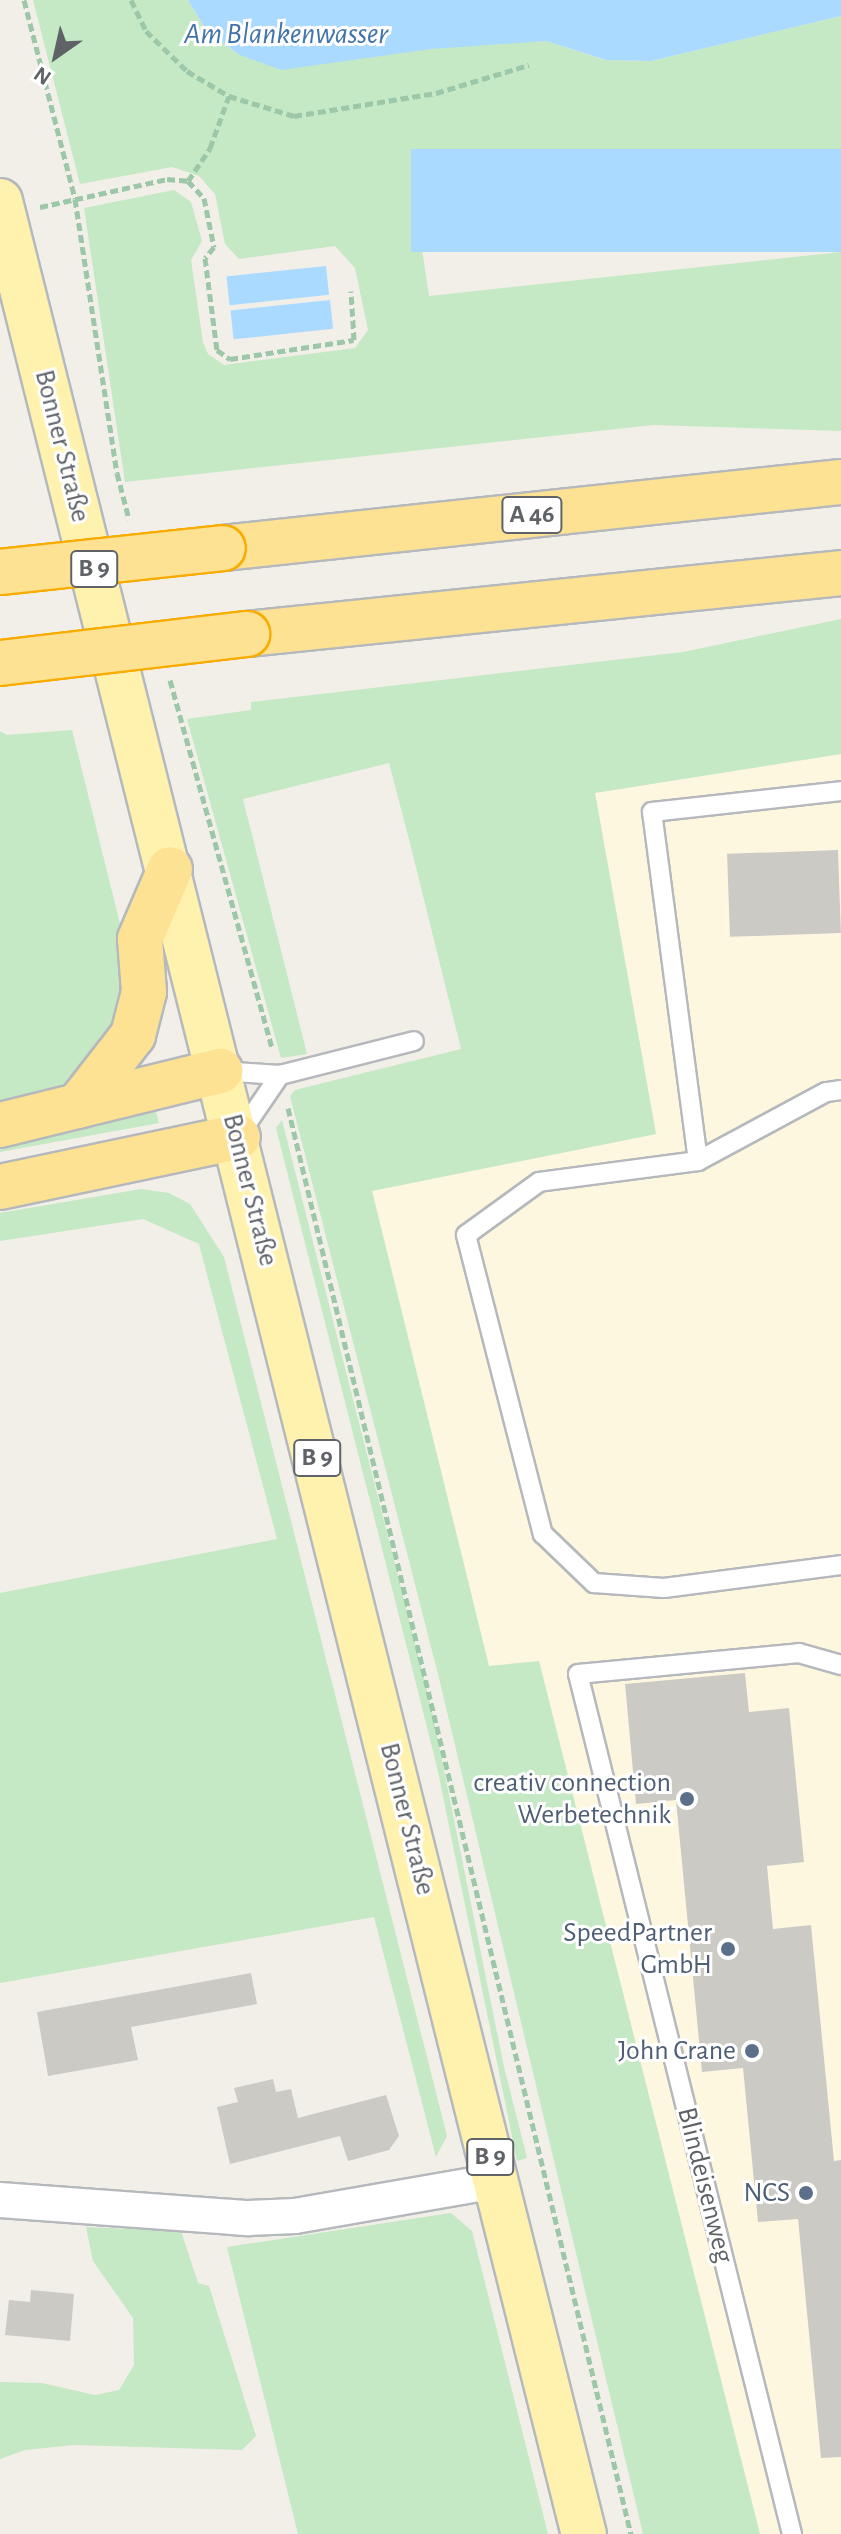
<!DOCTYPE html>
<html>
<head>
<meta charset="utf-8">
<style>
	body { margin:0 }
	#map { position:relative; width:841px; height:2534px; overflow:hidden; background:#f1efe8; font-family:"Alegreya Sans",sans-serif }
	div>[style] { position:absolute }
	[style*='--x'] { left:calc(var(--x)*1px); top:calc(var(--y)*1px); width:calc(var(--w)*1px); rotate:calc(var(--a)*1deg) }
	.commercial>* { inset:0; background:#fef7e0 }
	.green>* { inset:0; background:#c5e8c5 }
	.water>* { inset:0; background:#aadaff; transform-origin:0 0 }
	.building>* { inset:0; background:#cccac5; transform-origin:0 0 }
	.path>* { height:5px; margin-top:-2.5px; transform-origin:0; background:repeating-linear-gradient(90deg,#9cc7a9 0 8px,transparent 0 12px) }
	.roads { filter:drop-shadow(2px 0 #b5b8bc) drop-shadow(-2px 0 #b5b8bc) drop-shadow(0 2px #b5b8bc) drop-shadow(0 -2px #b5b8bc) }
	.service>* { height:18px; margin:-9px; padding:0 9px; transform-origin:9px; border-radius:9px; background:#fff }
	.minor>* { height:34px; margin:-17px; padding:0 17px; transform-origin:17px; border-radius:17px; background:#fff }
	.primary>* { height:44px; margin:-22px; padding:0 22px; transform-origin:22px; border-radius:22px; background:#fff2af }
	.motorway>* { height:44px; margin:-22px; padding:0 22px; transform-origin:22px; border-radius:22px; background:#fde293 }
	.bridges { filter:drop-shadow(2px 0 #f9ab00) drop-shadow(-2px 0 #f9ab00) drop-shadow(0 2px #f9ab00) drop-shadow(0 -2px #f9ab00) }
	.motorway-bridge>* { height:44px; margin:-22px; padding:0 22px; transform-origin:22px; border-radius:22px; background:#fde293 }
	.dots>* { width:22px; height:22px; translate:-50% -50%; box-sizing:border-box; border:4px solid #fff; border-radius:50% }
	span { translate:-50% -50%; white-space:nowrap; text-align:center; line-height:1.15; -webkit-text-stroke:6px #fff; paint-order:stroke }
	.shield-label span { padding:2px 6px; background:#fff; border:2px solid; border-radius:6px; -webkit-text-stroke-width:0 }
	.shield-label { font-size:26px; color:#5f6368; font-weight:700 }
	.street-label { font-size:28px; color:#5f6368 }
	.service-label { font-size:28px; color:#4e5e75 }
	.right { translate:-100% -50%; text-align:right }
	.water-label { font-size:30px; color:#4174aa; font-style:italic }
	.north { position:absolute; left:16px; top:16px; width:80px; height:80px; -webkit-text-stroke:6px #fff; paint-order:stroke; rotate:214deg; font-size:22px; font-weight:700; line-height:32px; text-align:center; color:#5f6368 }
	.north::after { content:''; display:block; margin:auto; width:28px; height:36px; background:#5f6368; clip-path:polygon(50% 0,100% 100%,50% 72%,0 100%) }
</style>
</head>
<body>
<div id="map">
	<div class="commercial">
		<i style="clip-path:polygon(841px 754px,841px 2534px,760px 2534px,539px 1662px,489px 1666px,372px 1190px,656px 1134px,595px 792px)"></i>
	</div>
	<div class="green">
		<i style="clip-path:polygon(33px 0,188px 0,207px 31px,240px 55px,546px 41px,605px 60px,651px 61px,841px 16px,841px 149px,413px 190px,429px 296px,841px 252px,841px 431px,653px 425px,125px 482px,84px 208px,174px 190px,191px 202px,202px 241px,191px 260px,203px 342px,208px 354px,224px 365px,355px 348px,368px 330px,355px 268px,335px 246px,239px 259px,225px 244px,215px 194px,199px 176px,172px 167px,80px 184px)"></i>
		<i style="clip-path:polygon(841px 619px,841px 754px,595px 793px,656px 1134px,372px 1191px,489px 1666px,539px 1661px,760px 2534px,643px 2534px,439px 1678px,290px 1096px,295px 1090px,461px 1049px,411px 847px,389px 763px,243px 799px,307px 1054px,281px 1058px,187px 719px,251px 710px,251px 702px,683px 652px)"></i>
		<i style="clip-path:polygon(72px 730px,129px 960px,123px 1018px,71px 1082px,0 1106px,0 731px,7px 735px)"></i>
		<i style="clip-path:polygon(153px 1102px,159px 1123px,0 1152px,0 1138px)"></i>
		<i style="clip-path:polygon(282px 1120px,431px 1706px,504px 2067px,527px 2158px,517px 2161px,437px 1767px,276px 1128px)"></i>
		<i style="clip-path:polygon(141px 1189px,169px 1193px,190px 1204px,224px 1257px,447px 2136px,436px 2157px,374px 1917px,0 1983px,0 1593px,277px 1539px,199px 1244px,143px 1219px,0 1241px,0 1213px)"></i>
		<i style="clip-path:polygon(451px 2213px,472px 2231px,548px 2534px,298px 2534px,227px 2247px)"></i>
		<i style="clip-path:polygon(86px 2227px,181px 2231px,198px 2283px,209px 2286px,256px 2436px,242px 2450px,74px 2445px,25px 2450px,0 2459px,0 2382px,42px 2383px,95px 2395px,119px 2390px,134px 2365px,133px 2318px,93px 2261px)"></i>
	</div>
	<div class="water">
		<i style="clip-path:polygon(188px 0,841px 0,841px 16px,651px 61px,606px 60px,546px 41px,431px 49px,281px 70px,240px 55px,207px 31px)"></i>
		<i style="left:841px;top:149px;width:103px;height:430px;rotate:90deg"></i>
		<i style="left:326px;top:266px;width:29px;height:100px;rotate:84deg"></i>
		<i style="left:330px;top:300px;width:29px;height:100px;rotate:84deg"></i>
	</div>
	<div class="building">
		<i style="left:838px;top:850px;width:83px;height:111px;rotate:88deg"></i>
		<i style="clip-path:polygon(745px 1673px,749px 1712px,789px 1708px,804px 1862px,767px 1866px,773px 1929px,811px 1925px,834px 2161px,841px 2160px,841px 2457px,821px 2458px,798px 2219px,758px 2222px,743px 2068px,702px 2072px,676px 1800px,636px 1804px,625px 1684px)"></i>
		<i style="clip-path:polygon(251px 1973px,257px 2004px,131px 2027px,138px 2060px,48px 2076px,37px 2012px)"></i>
		<i style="clip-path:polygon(273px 2079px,276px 2092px,291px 2089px,298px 2118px,386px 2095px,399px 2136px,389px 2150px,348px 2161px,340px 2136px,230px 2164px,217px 2107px,238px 2102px,234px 2088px)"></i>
		<i style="clip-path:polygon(31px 2290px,74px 2294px,70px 2341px,5px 2335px,9px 2300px,30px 2302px)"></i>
	</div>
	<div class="path">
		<i style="--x:24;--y:0;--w:205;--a:75.6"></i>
		<i style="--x:75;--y:199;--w:277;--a:81.3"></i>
		<i style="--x:117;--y:473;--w:48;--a:75.4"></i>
		<i style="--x:131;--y:0;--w:34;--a:64"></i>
		<i style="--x:146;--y:31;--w:57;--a:44.3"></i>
		<i style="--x:187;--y:71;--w:49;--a:30.8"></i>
		<i style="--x:229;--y:96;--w:68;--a:17.1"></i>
		<i style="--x:294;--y:116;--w:144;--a:-9.2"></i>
		<i style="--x:436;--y:93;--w:97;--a:-16.8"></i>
		<i style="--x:188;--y:181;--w:40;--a:-56"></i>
		<i style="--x:210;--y:148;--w:55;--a:-69.9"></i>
		<i style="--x:40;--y:207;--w:130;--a:-12.4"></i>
		<i style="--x:167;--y:179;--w:21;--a:5"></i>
		<i style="--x:188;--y:181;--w:23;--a:47"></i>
		<i style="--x:204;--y:198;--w:50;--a:78.5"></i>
		<i style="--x:214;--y:247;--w:14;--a:129"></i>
		<i style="--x:205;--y:258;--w:93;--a:82.6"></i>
		<i style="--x:217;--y:350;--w:16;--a:35"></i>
		<i style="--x:230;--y:359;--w:125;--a:-8.7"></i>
		<i style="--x:354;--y:340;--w:49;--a:-93.5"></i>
		<i style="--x:170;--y:680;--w:382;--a:74.5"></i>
		<i style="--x:288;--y:1108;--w:1467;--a:76.48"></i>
	</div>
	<div class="roads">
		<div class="service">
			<i style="--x:220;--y:1071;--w:60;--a:3.8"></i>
			<i style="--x:280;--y:1075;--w:138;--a:-14.2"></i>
			<i style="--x:841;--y:1090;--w:15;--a:172"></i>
			<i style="--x:826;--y:1092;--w:145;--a:151.7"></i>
			<i style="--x:698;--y:1161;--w:160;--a:172.5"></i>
			<i style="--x:539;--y:1182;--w:90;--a:144"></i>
			<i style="--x:466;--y:1235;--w:309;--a:75.6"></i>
			<i style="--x:543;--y:1534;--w:71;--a:43.9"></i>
			<i style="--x:594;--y:1583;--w:70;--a:4.1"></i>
			<i style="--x:664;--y:1588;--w:178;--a:-7.4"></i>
			<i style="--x:239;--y:1135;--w:73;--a:-55.7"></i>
			<i style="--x:698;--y:1161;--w:352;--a:-97.5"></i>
			<i style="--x:652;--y:812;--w:190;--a:-6.3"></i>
			<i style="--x:792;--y:2534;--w:886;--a:-103.97"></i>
			<i style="--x:578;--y:1674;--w:222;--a:-5.4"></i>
			<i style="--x:799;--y:1653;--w:44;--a:15.9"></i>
		</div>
		<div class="minor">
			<i style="--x:0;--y:2200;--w:249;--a:4.2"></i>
			<i style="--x:248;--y:2218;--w:47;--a:-2.4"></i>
			<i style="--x:295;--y:2216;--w:204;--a:-9.9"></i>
		</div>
		<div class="primary">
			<i style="--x:0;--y:201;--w:2405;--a:75.95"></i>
		</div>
		<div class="motorway">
			<i style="--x:223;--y:548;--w:622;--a:-6.1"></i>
			<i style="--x:247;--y:634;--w:597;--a:-5.86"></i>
			<i style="--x:78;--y:1106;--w:90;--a:-52.2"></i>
			<i style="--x:133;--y:1035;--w:44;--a:-75.7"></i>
			<i style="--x:144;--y:992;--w:53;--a:-94.3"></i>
			<i style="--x:140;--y:939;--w:76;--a:-66.8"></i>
			<i style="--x:0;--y:1125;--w:227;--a:-13.8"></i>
			<i style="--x:0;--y:1187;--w:243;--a:-11.9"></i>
		</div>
	</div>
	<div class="bridges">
		<div class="motorway-bridge">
			<i style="--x:0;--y:572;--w:224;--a:-6.1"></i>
			<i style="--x:0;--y:663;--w:249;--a:-6.7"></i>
		</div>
	</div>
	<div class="dots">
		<i style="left:687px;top:1799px;background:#5c6f8a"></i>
		<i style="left:728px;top:1949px;background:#5c6f8a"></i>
		<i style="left:752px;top:2051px;background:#5c6f8a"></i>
		<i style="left:806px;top:2193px;background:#5c6f8a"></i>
	</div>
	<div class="shield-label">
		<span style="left:532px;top:515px">A 46</span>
		<span style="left:94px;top:569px">B 9</span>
		<span style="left:317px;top:1458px">B 9</span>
		<span style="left:490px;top:2157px">B 9</span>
	</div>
	<div class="street-label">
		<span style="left:62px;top:446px;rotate:76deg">Bonner Straße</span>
		<span style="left:250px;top:1190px;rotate:76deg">Bonner Straße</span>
		<span style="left:407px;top:1819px;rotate:76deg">Bonner Straße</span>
		<span style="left:705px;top:2185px;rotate:76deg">Blindeisenweg</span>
	</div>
	<div class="service-label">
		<span class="right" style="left:671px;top:1799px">creativ connection<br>Werbetechnik</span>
		<span class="right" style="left:712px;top:1949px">SpeedPartner<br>GmbH</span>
		<span class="right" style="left:736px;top:2051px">John Crane</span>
		<span class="right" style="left:790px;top:2193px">NCS</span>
	</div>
	<div class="water-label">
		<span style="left:286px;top:34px">Am Blankenwasser</span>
	</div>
	<div class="north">N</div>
</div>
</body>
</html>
